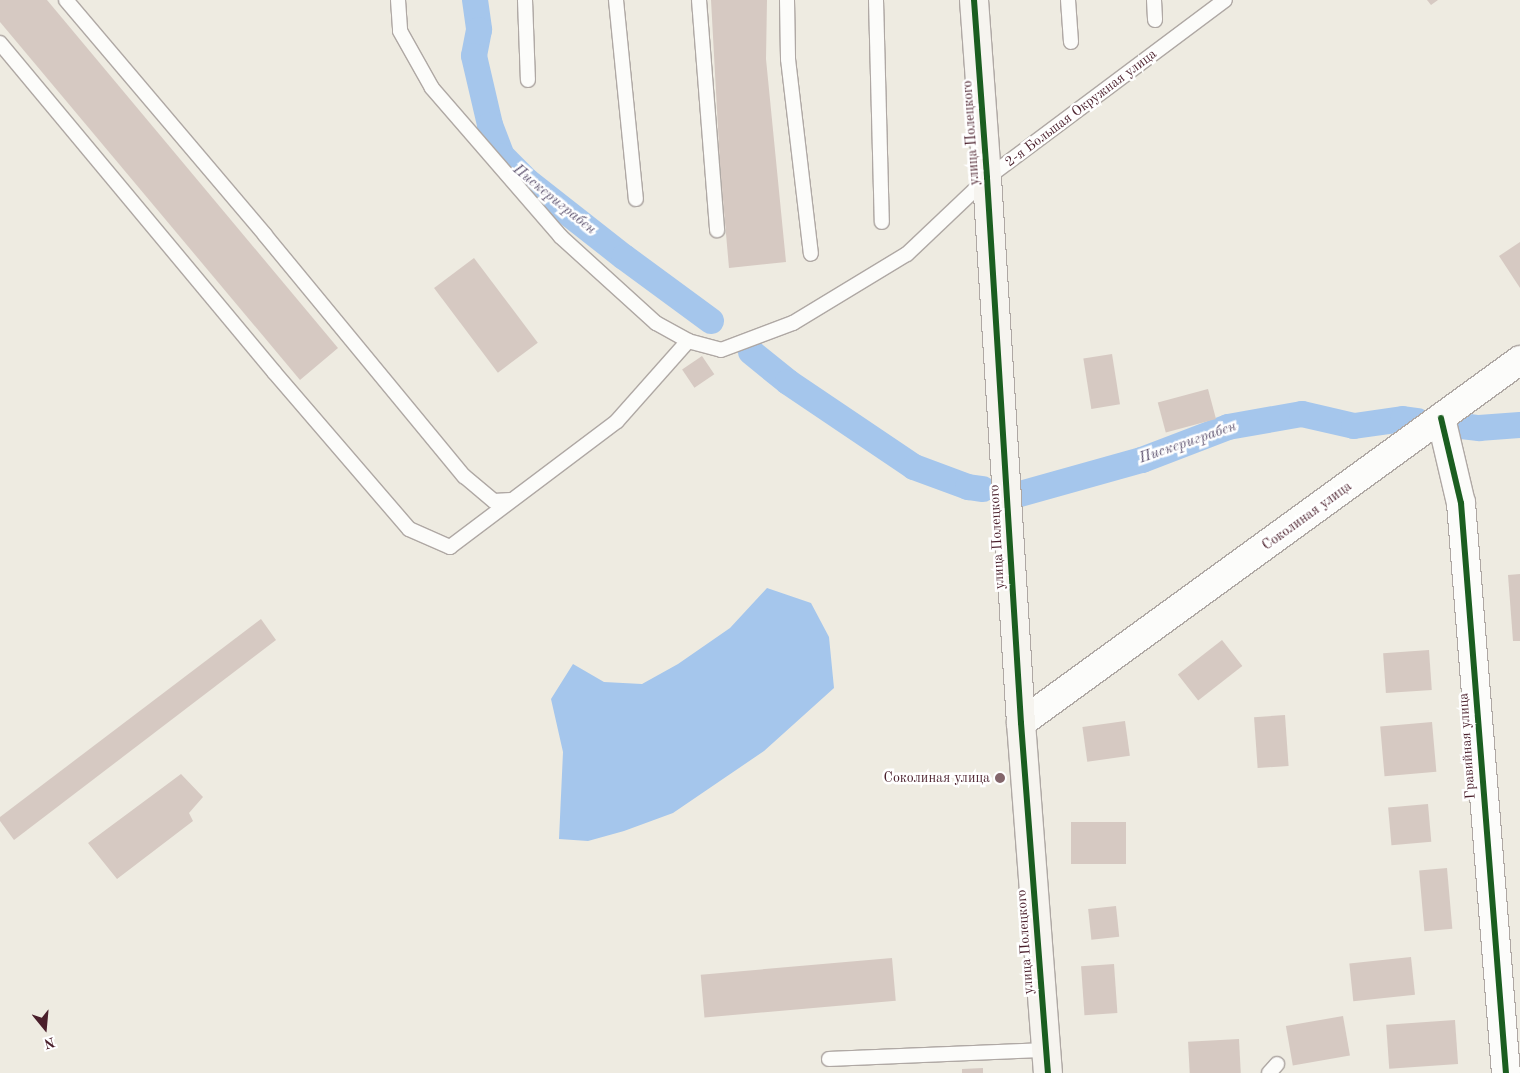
<!DOCTYPE html>
<html>
<head>
<meta charset="utf-8">
<style>
	body { margin:0 }
	#map { position:relative; width:1520px; height:1073px; overflow:hidden; background:#eeebe1; font-family:"Old Standard TT",serif }
	div>[style] { position:absolute }
	[style*='--x'] { left:calc(var(--x)*1px); top:calc(var(--y)*1px); width:calc(var(--w)*1px); rotate:calc(var(--a)*1deg) }
	.water>* { inset:0; background:#a5c6ec }
	.canal>* { height:26px; margin:-13px; padding:0 13px; transform-origin:13px; border-radius:13px; background:#a5c6ec }
	.building>* { inset:0; background:#d6c9c2; transform-origin:0 0 }
	.roads { filter:drop-shadow(1px 0 #afa8a4) drop-shadow(-1px 0 #afa8a4) drop-shadow(0 1px #afa8a4) drop-shadow(0 -1px #afa8a4) }
	.lane>* { height:14px; margin:-7px; padding:0 7px; transform-origin:7px; border-radius:7px; background:#fcfcfa }
	.street>* { height:28px; margin:-14px; padding:0 14px; transform-origin:14px; border-radius:14px; background:#fcfcfa }
	.secondary>* { height:28px; margin:-14px; padding:0 14px; transform-origin:14px; border-radius:14px; background:#f6f4ef }
	.cycleway>* { height:6px; margin:-3px; padding:0 3px; transform-origin:3px; border-radius:3px; background:#1b5e20 }
	.dots>* { width:14px; height:14px; translate:-50% -50%; box-sizing:border-box; border:2px solid #fff; border-radius:50% }
	span { translate:-50% -50%; white-space:nowrap; text-align:center; line-height:1.15; -webkit-text-stroke:5px #fff; paint-order:stroke }
	.street-label { font-size:14px; color:#4a1f2b }
	.poi-label { font-size:14px; color:#4a1f2b }
	.right { translate:-100% -50%; text-align:right }
	.water-label { font-size:15px; color:#5f5470; font-style:italic }
	.north { position:absolute; left:20px; top:1003px; width:50px; height:50px; -webkit-text-stroke:4px #fff; paint-order:stroke; rotate:163deg; font-size:14px; font-weight:700; line-height:20px; text-align:center; color:#4a1f2b }
	.north::after { content:''; display:block; margin:auto; width:18px; height:22px; background:#4a1f2b; clip-path:polygon(50% 0,100% 100%,50% 72%,0 100%) }
</style>
</head>
<body>
<div id="map">
	<div class="water">
		<i style="clip-path:polygon(767px 588px,811px 603px,829px 637px,834px 688px,764px 751px,673px 813px,624px 831px,588px 841px,559px 839px,563px 752px,551px 699px,573px 664px,604px 682px,642px 684px,678px 664px,730px 628px)"></i>
	</div>
	<div class="canal">
		<i style="--x:475;--y:0;--w:30;--a:82"></i>
		<i style="--x:479;--y:30;--w:26;--a:101"></i>
		<i style="--x:474;--y:56;--w:71;--a:76.9"></i>
		<i style="--x:490;--y:125;--w:33;--a:69"></i>
		<i style="--x:502;--y:156;--w:35;--a:45"></i>
		<i style="--x:527;--y:181;--w:123;--a:38.1"></i>
		<i style="--x:624;--y:257;--w:108;--a:36.3"></i>
		<i style="--x:751;--y:352;--w:48;--a:39"></i>
		<i style="--x:788;--y:382;--w:152;--a:34"></i>
		<i style="--x:914;--y:467;--w:58;--a:20.3"></i>
		<i style="--x:968;--y:487;--w:15;--a:8"></i>
		<i style="--x:1453;--y:425;--w:26;--a:7"></i>
		<i style="--x:1479;--y:428;--w:41;--a:-4.2"></i>
		<i style="--x:1020;--y:494;--w:127;--a:-15.6"></i>
		<i style="--x:1142;--y:460;--w:92;--a:-21"></i>
		<i style="--x:1228;--y:427;--w:75;--a:-10"></i>
		<i style="--x:1302;--y:414;--w:53;--a:13"></i>
		<i style="--x:1354;--y:426;--w:49;--a:-8.1"></i>
		<i style="--x:1403;--y:419;--w:15;--a:8"></i>
	</div>
	<div class="building">
		<i style="clip-path:polygon(0 0,47px 0,338px 348px,300px 380px,0 22px)"></i>
		<i style="clip-path:polygon(711px 0,767px 0,766px 59px,786px 262px,729px 268px,720px 165px)"></i>
		<i style="clip-path:polygon(1427px 0,1438px 0,1431px 5px)"></i>
		<i style="clip-path:polygon(1520px 242px,1520px 288px,1499px 256px)"></i>
		<i style="left:474px;top:258px;width:106px;height:50px;rotate:53deg"></i>
		<i style="left:1112px;top:354px;width:51px;height:29px;rotate:81deg"></i>
		<i style="left:702px;top:356px;width:22px;height:24px;rotate:56deg"></i>
		<i style="left:1208px;top:389px;width:31px;height:52px;rotate:75deg"></i>
		<i style="clip-path:polygon(1520px 574px,1520px 641px,1513px 641px,1508px 575px)"></i>
		<i style="clip-path:polygon(261px 619px,276px 640px,14px 840px,0 821px,0 817px)"></i>
		<i style="left:1222px;top:640px;width:33px;height:56px;rotate:52deg"></i>
		<i style="left:1429px;top:650px;width:40px;height:46px;rotate:86deg"></i>
		<i style="left:1285px;top:715px;width:51px;height:31px;rotate:86deg"></i>
		<i style="left:1125px;top:721px;width:35px;height:43px;rotate:82deg"></i>
		<i style="left:1432px;top:722px;width:50px;height:52px;rotate:85deg"></i>
		<i style="clip-path:polygon(181px 774px,203px 797px,189px 813px,193px 821px,117px 879px,88px 843px)"></i>
		<i style="left:1428px;top:804px;width:38px;height:40px;rotate:85deg"></i>
		<i style="left:1071px;top:822px;width:55px;height:42px"></i>
		<i style="left:1447px;top:868px;width:61px;height:28px;rotate:85deg"></i>
		<i style="left:1116px;top:906px;width:31px;height:28px;rotate:84deg"></i>
		<i style="left:1411px;top:957px;width:38px;height:62px;rotate:84deg"></i>
		<i style="left:892px;top:958px;width:43px;height:192px;rotate:85deg"></i>
		<i style="left:1114px;top:964px;width:49px;height:33px;rotate:86deg"></i>
		<i style="left:1343px;top:1016px;width:40px;height:58px;rotate:80deg"></i>
		<i style="left:1455px;top:1020px;width:44px;height:69px;rotate:86deg"></i>
		<i style="left:1239px;top:1039px;width:34px;height:51px;rotate:87deg"></i>
		<i style="clip-path:polygon(983px 1068px,983px 1073px,962px 1073px,962px 1069px)"></i>
	</div>
	<div class="roads">
		<div class="lane">
			<i style="--x:66;--y:0;--w:308;--a:49.7"></i>
			<i style="--x:265;--y:235;--w:313;--a:50.5"></i>
			<i style="--x:464;--y:476;--w:39;--a:40"></i>
			<i style="--x:494;--y:501;--w:17;--a:-3"></i>
			<i style="--x:398;--y:0;--w:31;--a:86"></i>
			<i style="--x:400;--y:31;--w:65;--a:60.7"></i>
			<i style="--x:432;--y:88;--w:196;--a:49.1"></i>
			<i style="--x:560;--y:236;--w:130;--a:42.2"></i>
			<i style="--x:656;--y:323;--w:37;--a:29"></i>
			<i style="--x:688;--y:341;--w:34;--a:15"></i>
			<i style="--x:721;--y:350;--w:77;--a:-20.6"></i>
			<i style="--x:793;--y:323;--w:133;--a:-31.2"></i>
			<i style="--x:907;--y:254;--w:110;--a:-43.5"></i>
			<i style="--x:987;--y:178;--w:297;--a:-36.8"></i>
			<i style="--x:525;--y:0;--w:80;--a:87.9"></i>
			<i style="--x:616;--y:0;--w:200;--a:84.3"></i>
			<i style="--x:699;--y:0;--w:231;--a:85.5"></i>
			<i style="--x:787;--y:0;--w:59;--a:89"></i>
			<i style="--x:788;--y:59;--w:196;--a:83.3"></i>
			<i style="--x:876;--y:0;--w:222;--a:88.5"></i>
			<i style="--x:1068;--y:0;--w:42;--a:85.9"></i>
			<i style="--x:1154;--y:0;--w:20;--a:87"></i>
			<i style="--x:0;--y:43;--w:428;--a:50.2"></i>
			<i style="--x:274;--y:372;--w:207;--a:49.3"></i>
			<i style="--x:409;--y:529;--w:45;--a:23.7"></i>
			<i style="--x:450;--y:547;--w:209;--a:-37"></i>
			<i style="--x:617;--y:421;--w:107;--a:-48.4"></i>
			<i style="--x:829;--y:1059;--w:217;--a:-2.4"></i>
			<i style="--x:1269;--y:1073;--w:12;--a:-48"></i>
		</div>
		<div class="street">
			<i style="--x:1441;--y:418;--w:87;--a:76.8"></i>
			<i style="--x:1461;--y:503;--w:572;--a:85.49"></i>
			<i style="--x:1021;--y:723;--w:617;--a:-36.03"></i>
		</div>
		<div class="secondary">
			<i style="--x:974;--y:0;--w:178;--a:85.8"></i>
			<i style="--x:987;--y:178;--w:546;--a:86.43"></i>
			<i style="--x:1021;--y:723;--w:351;--a:85.6"></i>
		</div>
	</div>
	<div class="cycleway">
		<i style="--x:974;--y:0;--w:178;--a:85.8"></i>
		<i style="--x:987;--y:178;--w:546;--a:86.43"></i>
		<i style="--x:1021;--y:723;--w:351;--a:85.6"></i>
		<i style="--x:1441;--y:418;--w:87;--a:76.8"></i>
		<i style="--x:1461;--y:503;--w:572;--a:85.49"></i>
	</div>
	<div class="dots">
		<i style="left:1000px;top:778px;background:#83666b"></i>
	</div>
	<div class="street-label">
		<span style="left:1081px;top:108px;rotate:-37deg">2-я Большая Окружная улица</span>
		<span style="left:971px;top:133px;rotate:-94deg">улица Полецкого</span>
		<span style="left:1307px;top:516px;rotate:-36deg">Соколиная улица</span>
		<span style="left:997px;top:537px;rotate:-93deg">улица Полецкого</span>
		<span style="left:1467px;top:746px;rotate:-94deg">Гравийная улица</span>
		<span style="left:1025px;top:942px;rotate:-94deg">улица Полецкого</span>
	</div>
	<div class="poi-label">
		<span class="right" style="left:990px;top:778px">Соколиная улица</span>
	</div>
	<div class="water-label">
		<span style="left:554px;top:200px;rotate:39deg">Пискериграбен</span>
		<span style="left:1188px;top:443px;rotate:-19deg">Пискериграбен</span>
	</div>
	<div class="north">N</div>
</div>
</body>
</html>
